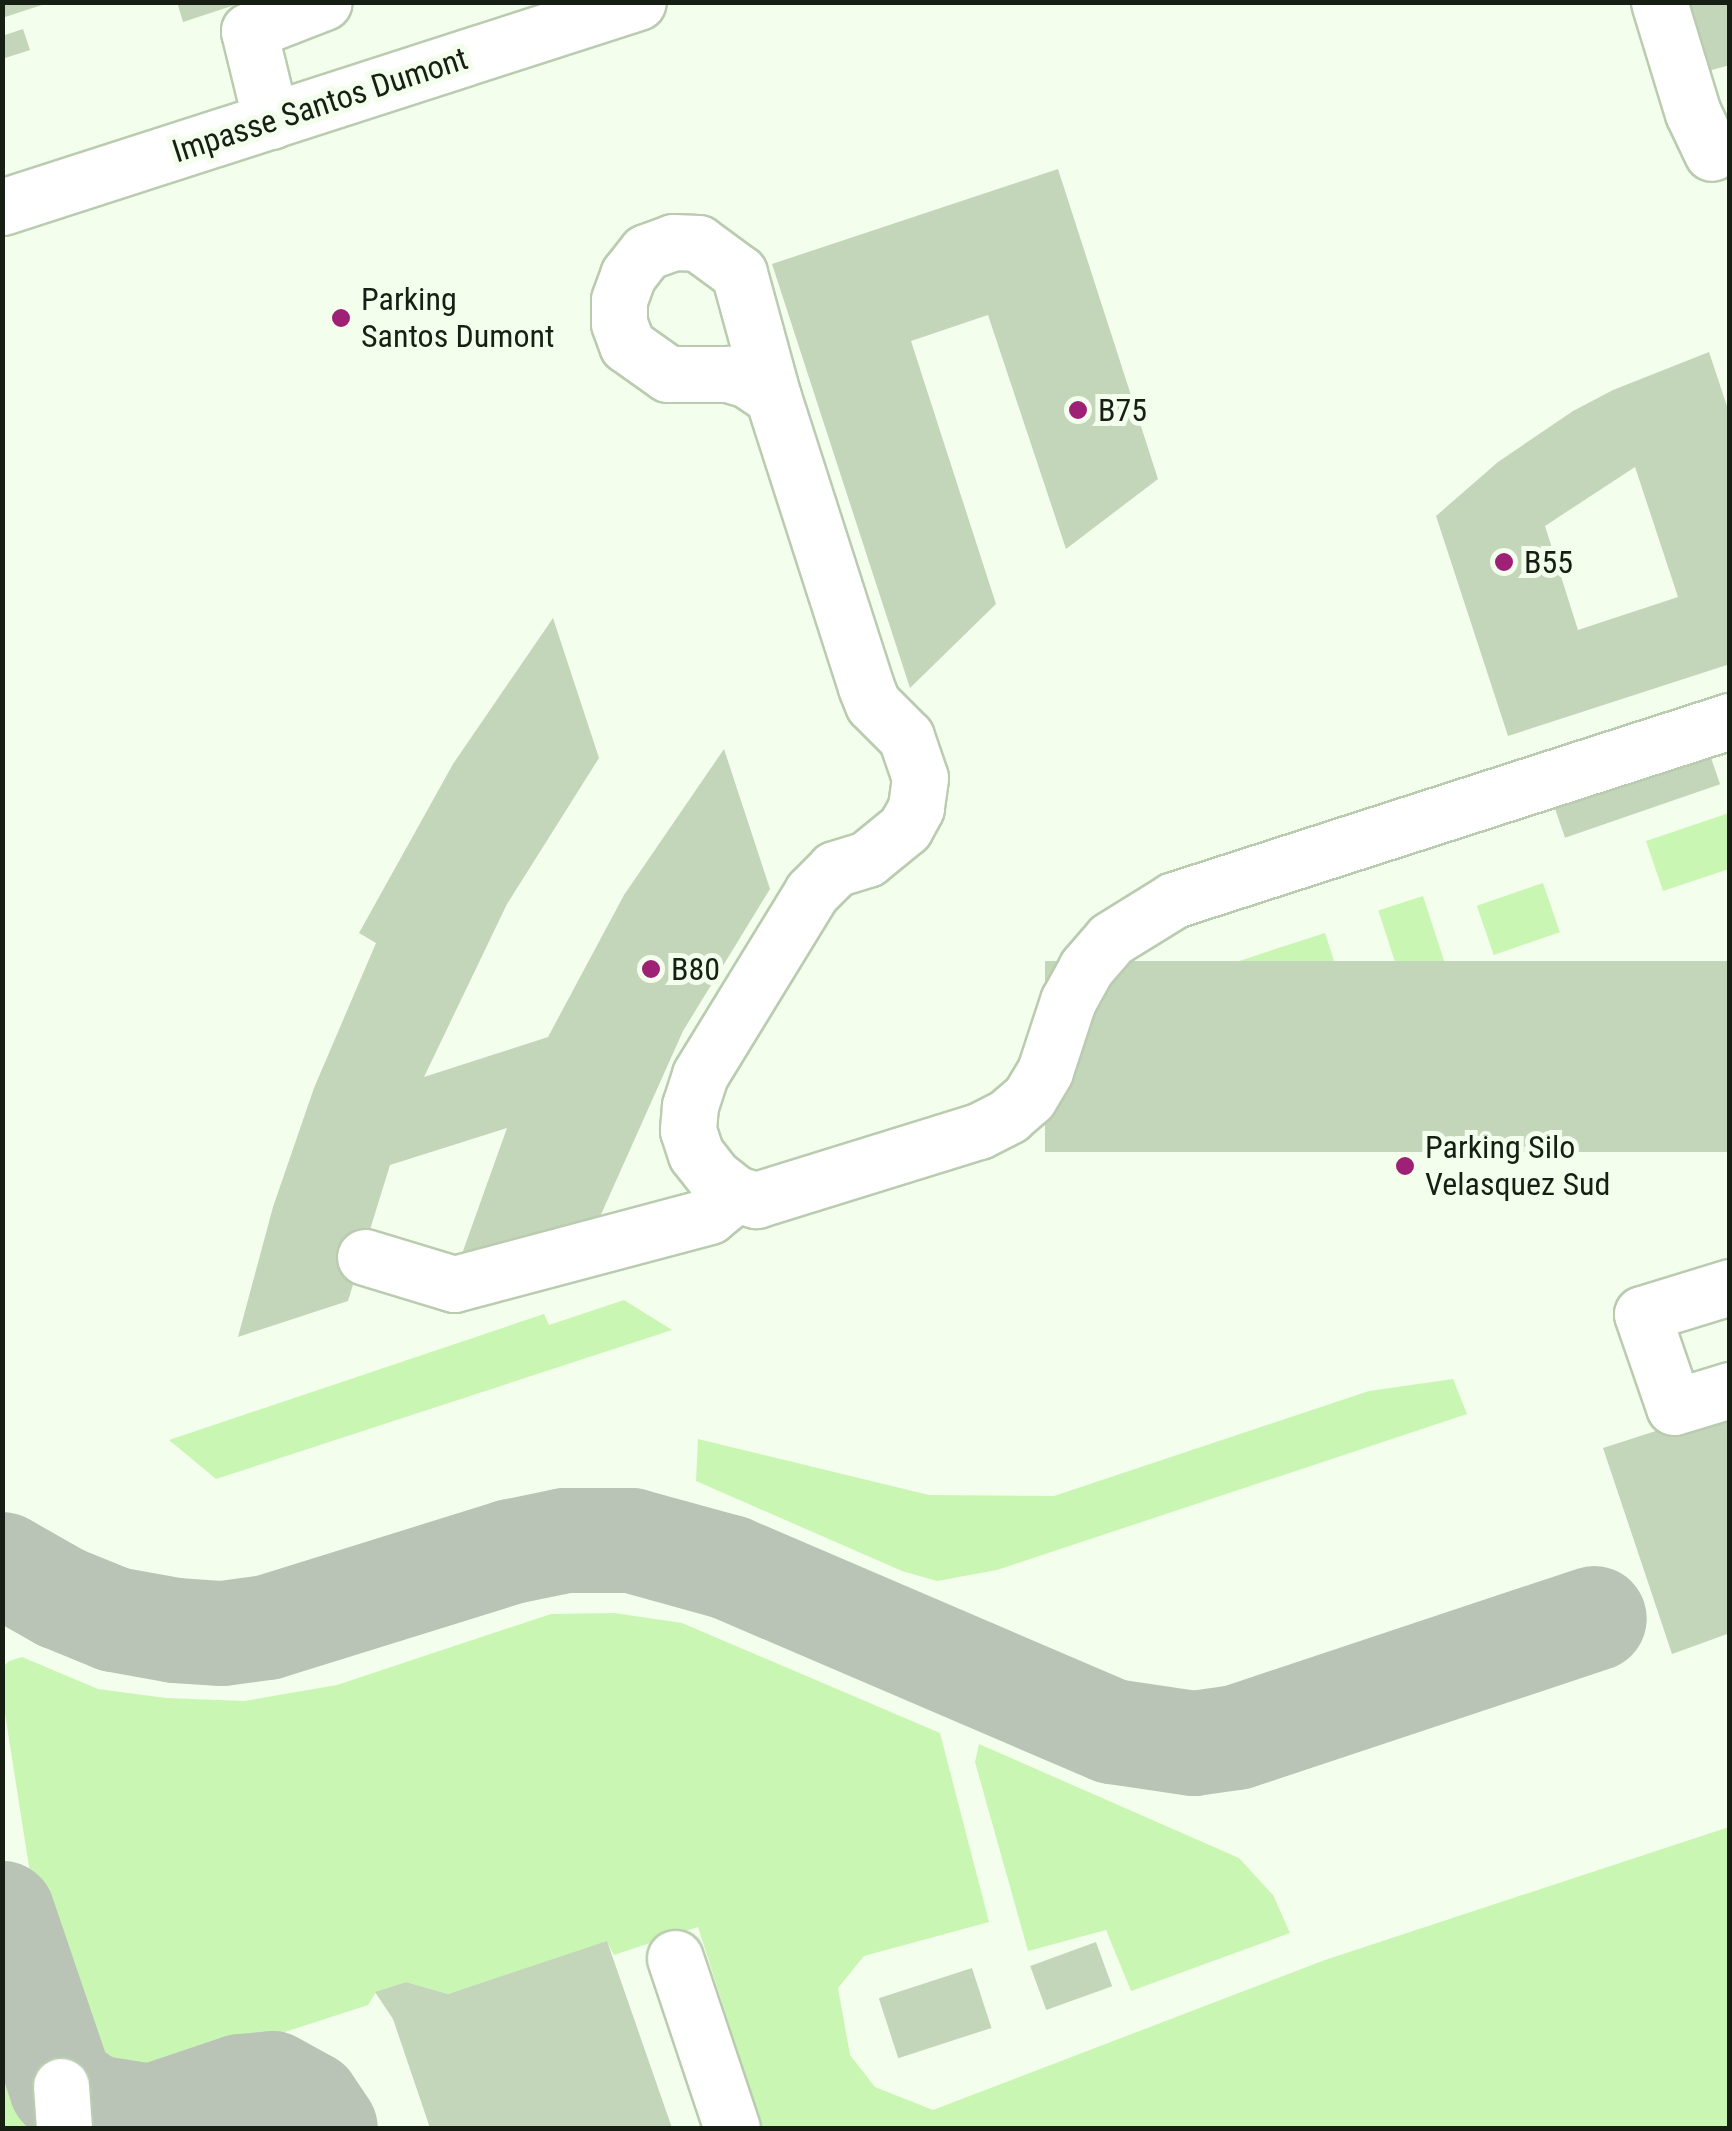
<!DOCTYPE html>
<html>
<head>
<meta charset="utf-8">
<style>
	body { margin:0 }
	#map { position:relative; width:1732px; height:2131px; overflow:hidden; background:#f3feed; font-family:"Roboto Condensed",sans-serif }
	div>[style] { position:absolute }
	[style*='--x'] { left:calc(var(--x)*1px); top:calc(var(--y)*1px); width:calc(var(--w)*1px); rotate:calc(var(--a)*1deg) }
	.green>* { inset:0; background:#caf6b3; transform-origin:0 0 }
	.taxiway>* { height:105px; margin:-52.5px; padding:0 52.5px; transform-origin:52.5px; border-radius:52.5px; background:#bac4b6 }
	.building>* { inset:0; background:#c4d6ba; transform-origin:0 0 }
	.roads { filter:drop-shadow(2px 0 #baccb0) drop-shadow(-2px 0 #baccb0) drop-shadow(0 2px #baccb0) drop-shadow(0 -2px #baccb0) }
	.minor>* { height:55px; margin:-27.5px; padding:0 27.5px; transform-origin:27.5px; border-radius:27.5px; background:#fff }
	.dots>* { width:28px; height:28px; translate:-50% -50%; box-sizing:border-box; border:5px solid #f3feed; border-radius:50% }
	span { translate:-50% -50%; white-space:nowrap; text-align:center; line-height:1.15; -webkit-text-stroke:10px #f3feed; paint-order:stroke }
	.street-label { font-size:32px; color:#171e14 }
	.poi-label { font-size:32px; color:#171e14 }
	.left { translate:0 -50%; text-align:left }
	.frame { position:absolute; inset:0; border:5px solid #171e14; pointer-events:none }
</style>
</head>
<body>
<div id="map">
	<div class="green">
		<i style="clip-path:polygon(1729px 813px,1729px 869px,1663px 891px,1646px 841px)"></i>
		<i style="left:1543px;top:883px;width:52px;height:70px;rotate:71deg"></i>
		<i style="left:1423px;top:896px;width:99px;height:47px;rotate:72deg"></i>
		<i style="left:1325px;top:933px;width:70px;height:117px;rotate:72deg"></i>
		<i style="clip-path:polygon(624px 1300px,672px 1330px,216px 1479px,169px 1440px,544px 1314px,549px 1325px)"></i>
		<i style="clip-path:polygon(1453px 1379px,1467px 1414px,997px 1570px,937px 1581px,902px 1571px,696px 1481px,698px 1439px,929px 1495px,1054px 1496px,1369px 1391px)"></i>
		<i style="clip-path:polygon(614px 1613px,682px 1623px,940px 1733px,989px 1922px,864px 1956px,838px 1988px,850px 2055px,875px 2087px,933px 2110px,1325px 1960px,1729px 1827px,1729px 2128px,762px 2128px,698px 1927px,614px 1955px,607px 1942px,448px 1994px,406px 1982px,376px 1992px,368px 2005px,146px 2077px,111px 2074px,91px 2058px,77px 2029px,30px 1873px,3px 1701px,2px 1668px,9px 1661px,22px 1657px,98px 1689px,166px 1698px,244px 1701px,337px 1685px,551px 1614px)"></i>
		<i style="clip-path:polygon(979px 1744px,1239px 1858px,1273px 1895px,1290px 1933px,1131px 1991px,1106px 1930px,1028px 1951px,975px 1762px)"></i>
		<i style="clip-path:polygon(2px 2030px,3px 2030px,36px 2128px,3px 2128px)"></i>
	</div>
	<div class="taxiway">
		<i style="--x:2;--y:1564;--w:67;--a:29.6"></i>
		<i style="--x:60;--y:1597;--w:58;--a:22.2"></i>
		<i style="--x:114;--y:1619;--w:62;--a:10.2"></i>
		<i style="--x:175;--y:1630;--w:47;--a:3.7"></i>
		<i style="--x:222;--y:1633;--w:45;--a:-7.6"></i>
		<i style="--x:267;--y:1627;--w:256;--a:-17.3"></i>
		<i style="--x:511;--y:1551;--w:55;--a:-11.5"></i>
		<i style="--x:565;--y:1540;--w:66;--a:0"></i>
		<i style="--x:631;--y:1540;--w:102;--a:15.4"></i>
		<i style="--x:729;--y:1567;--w:417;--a:23.2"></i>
		<i style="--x:1112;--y:1731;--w:82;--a:8.4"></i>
		<i style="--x:1193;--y:1743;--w:43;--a:-7.9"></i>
		<i style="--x:1236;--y:1737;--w:377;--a:-18.4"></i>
		<i style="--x:2;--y:1913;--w:183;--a:71.2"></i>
		<i style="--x:61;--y:2086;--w:59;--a:45"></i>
		<i style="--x:61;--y:2086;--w:38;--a:33"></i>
		<i style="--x:93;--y:2107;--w:59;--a:8.8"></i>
		<i style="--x:151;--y:2116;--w:94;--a:-18.6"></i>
		<i style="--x:240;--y:2086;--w:32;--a:-5"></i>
		<i style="--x:272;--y:2083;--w:41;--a:29.1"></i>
		<i style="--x:308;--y:2103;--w:30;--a:56"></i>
	</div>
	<div class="building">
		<i style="clip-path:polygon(2px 2px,48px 2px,48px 3px,2px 18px)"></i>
		<i style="clip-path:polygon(177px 2px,241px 2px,241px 3px,183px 22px)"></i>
		<i style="clip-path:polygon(1687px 2px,1730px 2px,1730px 65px,1708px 71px)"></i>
		<i style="clip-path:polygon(23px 29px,30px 50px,2px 59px,2px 36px)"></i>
		<i style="clip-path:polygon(1058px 169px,1158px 479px,1066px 549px,988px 315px,911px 341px,996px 604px,910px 688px,772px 264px)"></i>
		<i style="clip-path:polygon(evenodd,1709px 352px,1730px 415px,1730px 664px,1508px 736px,1436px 516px,1498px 462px,1573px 411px,1613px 390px,1709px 352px,1635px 467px,1678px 597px,1578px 630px,1545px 526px,1635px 467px)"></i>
		<i style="clip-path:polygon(553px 618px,599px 758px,507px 904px,424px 1077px,548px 1037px,624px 895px,724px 749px,770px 889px,683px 1031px,599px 1219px,458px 1265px,507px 1128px,390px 1165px,348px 1301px,238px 1337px,273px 1207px,314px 1088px,376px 943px,359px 933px,453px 764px)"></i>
		<i style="left:1710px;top:755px;width:31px;height:164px;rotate:71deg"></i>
		<i style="left:1730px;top:961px;width:191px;height:685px;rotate:90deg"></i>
		<i style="clip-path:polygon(1730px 1407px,1730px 1633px,1672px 1654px,1603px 1448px)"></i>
		<i style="clip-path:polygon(607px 1941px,672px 2128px,430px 2128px,393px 2019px,375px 1992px,406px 1982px,448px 1994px)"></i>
		<i style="left:1096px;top:1942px;width:47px;height:70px;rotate:70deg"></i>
		<i style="left:972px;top:1968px;width:63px;height:98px;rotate:72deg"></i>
	</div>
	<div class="roads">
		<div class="minor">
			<i style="--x:1659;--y:2;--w:116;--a:73"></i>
			<i style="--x:1693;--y:113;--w:44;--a:64.6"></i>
			<i style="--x:271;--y:121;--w:93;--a:-103.7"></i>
			<i style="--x:249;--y:31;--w:80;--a:-21.1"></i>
			<i style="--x:2;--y:207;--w:668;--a:-17.87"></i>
			<i style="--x:773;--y:397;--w:30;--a:-146"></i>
			<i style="--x:748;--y:380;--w:21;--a:-163"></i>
			<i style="--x:728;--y:374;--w:60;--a:180"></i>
			<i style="--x:668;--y:374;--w:50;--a:-144.7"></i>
			<i style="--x:627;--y:345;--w:23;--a:-110"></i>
			<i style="--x:619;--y:323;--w:23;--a:-90"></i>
			<i style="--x:619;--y:300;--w:27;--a:-70"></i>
			<i style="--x:628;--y:275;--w:29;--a:-52"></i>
			<i style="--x:646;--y:252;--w:29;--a:-20"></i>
			<i style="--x:673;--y:242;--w:25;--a:2"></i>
			<i style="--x:698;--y:243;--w:51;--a:36.2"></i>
			<i style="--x:739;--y:273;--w:129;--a:74.7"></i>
			<i style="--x:773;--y:397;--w:305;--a:72.2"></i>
			<i style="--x:866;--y:687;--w:18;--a:68"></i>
			<i style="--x:873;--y:704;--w:47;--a:45"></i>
			<i style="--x:906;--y:737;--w:43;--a:71.1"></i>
			<i style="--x:920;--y:778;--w:30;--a:98"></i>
			<i style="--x:916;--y:808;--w:23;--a:119"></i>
			<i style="--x:905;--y:828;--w:49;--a:140.8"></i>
			<i style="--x:867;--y:859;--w:34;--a:163"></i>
			<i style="--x:835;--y:869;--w:33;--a:135"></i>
			<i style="--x:812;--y:892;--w:215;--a:121.5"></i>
			<i style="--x:700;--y:1075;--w:33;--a:108"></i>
			<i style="--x:690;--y:1106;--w:24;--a:95"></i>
			<i style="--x:688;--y:1130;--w:25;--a:72"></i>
			<i style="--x:696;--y:1154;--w:29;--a:52"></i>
			<i style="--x:714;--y:1177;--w:28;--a:38"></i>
			<i style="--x:736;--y:1194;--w:21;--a:17"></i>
			<i style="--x:756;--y:1200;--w:233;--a:-17.2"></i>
			<i style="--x:979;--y:1131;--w:33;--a:-27"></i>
			<i style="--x:1008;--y:1116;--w:28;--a:-41"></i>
			<i style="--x:1029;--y:1098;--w:31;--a:-59"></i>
			<i style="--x:1045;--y:1071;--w:74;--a:-71.8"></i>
			<i style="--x:1068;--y:1001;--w:38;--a:-61"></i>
			<i style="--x:1086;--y:968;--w:38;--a:-49"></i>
			<i style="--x:1111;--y:939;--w:74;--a:-31.8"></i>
			<i style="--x:1174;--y:900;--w:584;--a:-17.85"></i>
			<i style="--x:365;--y:1257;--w:93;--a:16.9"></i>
			<i style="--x:454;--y:1284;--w:264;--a:-14.9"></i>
			<i style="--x:709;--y:1216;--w:35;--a:-39"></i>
			<i style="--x:1730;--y:1287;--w:92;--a:162.9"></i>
			<i style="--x:1642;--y:1314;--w:98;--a:71"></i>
			<i style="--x:1674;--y:1407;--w:59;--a:-16.9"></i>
			<i style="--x:675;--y:1958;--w:179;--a:71.5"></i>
			<i style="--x:61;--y:2086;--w:42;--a:85.9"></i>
		</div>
	</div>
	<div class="dots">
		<i style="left:341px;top:318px;background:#9e2175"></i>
		<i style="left:1078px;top:410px;background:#9e2175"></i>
		<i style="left:1504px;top:562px;background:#9e2175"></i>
		<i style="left:651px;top:969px;background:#9e2175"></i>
		<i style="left:1405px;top:1166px;background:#9e2175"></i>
	</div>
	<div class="street-label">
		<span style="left:320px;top:105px;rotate:-18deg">Impasse Santos Dumont</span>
	</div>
	<div class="poi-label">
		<span class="left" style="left:361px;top:318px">Parking<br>Santos Dumont</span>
		<span class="left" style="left:1098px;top:410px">B75</span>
		<span class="left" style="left:1524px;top:562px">B55</span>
		<span class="left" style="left:671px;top:969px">B80</span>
		<span class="left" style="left:1425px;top:1166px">Parking Silo<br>Velasquez Sud</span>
	</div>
	<div class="frame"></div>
</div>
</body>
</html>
